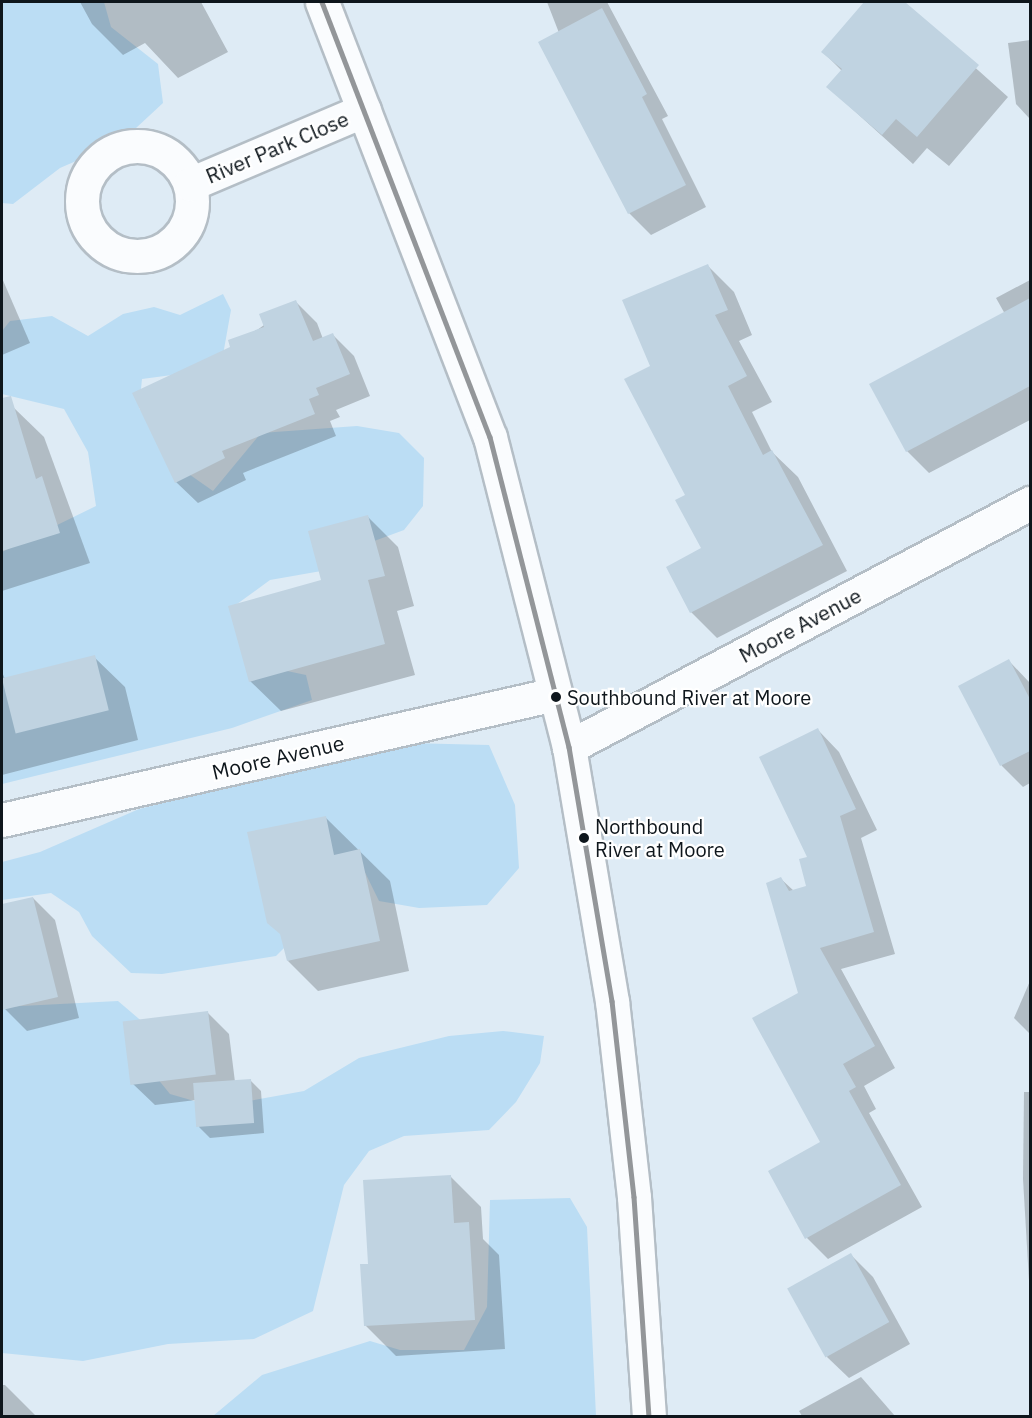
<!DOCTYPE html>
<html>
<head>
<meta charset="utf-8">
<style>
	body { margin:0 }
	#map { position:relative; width:1032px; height:1418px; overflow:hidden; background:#deebf5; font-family:"IBM Plex Sans",sans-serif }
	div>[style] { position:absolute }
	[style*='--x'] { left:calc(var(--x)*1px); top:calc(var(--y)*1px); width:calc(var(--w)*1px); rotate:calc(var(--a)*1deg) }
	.green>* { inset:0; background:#bbddf4 }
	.shadow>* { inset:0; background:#0003 }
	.building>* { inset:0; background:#c0d3e1; transform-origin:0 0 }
	.roads { filter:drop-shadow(2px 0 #b4bec6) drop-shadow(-2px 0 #b4bec6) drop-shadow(0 2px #b4bec6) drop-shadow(0 -2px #b4bec6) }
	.minor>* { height:33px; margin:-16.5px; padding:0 16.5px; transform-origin:16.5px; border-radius:16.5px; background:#fafcfe }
	.minor>.ring { margin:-16.5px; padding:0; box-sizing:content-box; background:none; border:33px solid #fafcfe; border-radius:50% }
	.bus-1>* { height:4.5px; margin:-2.25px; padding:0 2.25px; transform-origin:2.25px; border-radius:2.25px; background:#939699 }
	.dots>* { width:16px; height:16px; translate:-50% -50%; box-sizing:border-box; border:3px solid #fff; border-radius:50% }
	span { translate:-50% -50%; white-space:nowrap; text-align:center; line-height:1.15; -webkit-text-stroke:4.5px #fff; paint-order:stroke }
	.bus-label { font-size:20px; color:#0e161c }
	.left { translate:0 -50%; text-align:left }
	.street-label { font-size:21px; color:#0e161c }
	.frame { position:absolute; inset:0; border:3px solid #0e161c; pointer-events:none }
</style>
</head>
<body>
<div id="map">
	<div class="green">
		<i style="clip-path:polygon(2px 2px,104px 2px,111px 27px,158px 64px,163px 103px,122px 141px,60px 168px,13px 204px,2px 203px)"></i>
		<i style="clip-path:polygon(223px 294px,231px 310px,223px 355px,172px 375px,142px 379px,139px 408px,186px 472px,213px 491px,261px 433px,357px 426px,399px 433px,424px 458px,423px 506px,404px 530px,358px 547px,327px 570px,270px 580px,237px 604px,273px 668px,306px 675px,312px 700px,232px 728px,2px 784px,2px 552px,96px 506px,88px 452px,64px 409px,2px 394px,2px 331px,10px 321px,52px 316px,88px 336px,123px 314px,154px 307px,180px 315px)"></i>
		<i style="clip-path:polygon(408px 743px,489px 745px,515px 805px,519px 868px,487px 905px,419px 908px,379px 901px,355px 852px,301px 931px,276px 956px,162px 974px,131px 973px,92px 936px,79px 912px,51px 893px,2px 900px,2px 862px,40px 852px,139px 809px)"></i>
		<i style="clip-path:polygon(118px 1001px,145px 1024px,144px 1062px,170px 1094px,215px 1107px,304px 1091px,359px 1058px,449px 1036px,503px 1031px,544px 1036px,540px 1063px,516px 1102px,489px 1130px,404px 1136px,369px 1151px,344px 1185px,313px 1311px,254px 1339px,168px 1344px,83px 1361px,2px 1353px,2px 1007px)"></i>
		<i style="clip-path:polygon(570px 1198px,587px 1227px,596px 1416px,213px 1416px,262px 1375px,370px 1341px,400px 1350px,464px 1350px,487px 1307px,490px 1200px)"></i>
	</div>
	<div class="shadow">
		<i style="clip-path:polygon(80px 2px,201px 2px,228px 52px,178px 78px,145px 43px,123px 55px,92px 24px)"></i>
		<i style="clip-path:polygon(547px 2px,607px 2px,668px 116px,662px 119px,706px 207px,651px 235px,629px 213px)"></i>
		<i style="clip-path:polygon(866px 2px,902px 2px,1008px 97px,949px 166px,927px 148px,913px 164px,828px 87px,842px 71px,823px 52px)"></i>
		<i style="clip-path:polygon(1030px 40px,1030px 119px,1016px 104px,1008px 43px)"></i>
		<i style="clip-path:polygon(708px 266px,734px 292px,752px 335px,739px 341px,772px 402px,752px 412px,772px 452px,798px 477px,847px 571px,717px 638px,691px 612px,703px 549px,652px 366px)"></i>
		<i style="clip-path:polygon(2px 278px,30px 343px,2px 355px)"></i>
		<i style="clip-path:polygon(1030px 280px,1030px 420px,929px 473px,907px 451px,1005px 314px,996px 298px)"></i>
		<i style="clip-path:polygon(296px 302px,317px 323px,323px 339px,333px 335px,354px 356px,370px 396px,336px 410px,340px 417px,330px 421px,336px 436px,243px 473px,246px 480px,198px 503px,176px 482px,232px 348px)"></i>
		<i style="clip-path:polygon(13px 407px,44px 437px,90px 563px,2px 591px,2px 410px)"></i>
		<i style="clip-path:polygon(368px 517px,398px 547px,414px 606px,397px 611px,415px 675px,281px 711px,250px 681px)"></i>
		<i style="clip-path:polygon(94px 657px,125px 687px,138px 740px,2px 775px,2px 672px,5px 679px)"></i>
		<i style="clip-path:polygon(1009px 661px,1030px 683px,1030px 783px,1023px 787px,1002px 766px,960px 687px)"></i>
		<i style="clip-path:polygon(818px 730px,839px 752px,877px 830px,861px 838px,895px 954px,841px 969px,895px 1068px,864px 1086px,876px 1109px,869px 1113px,922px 1207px,828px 1259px,807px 1238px,822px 1142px,781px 879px,794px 891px,808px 887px)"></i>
		<i style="clip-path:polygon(325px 817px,390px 881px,409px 971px,318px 991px,288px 961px)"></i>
		<i style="clip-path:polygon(33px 898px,55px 920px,79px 1018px,27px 1031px,5px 1009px,2px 995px,2px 906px)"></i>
		<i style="clip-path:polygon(1030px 981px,1030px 1034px,1014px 1018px)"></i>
		<i style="clip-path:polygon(207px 1012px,229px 1034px,235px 1082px,250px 1080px,261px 1091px,264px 1133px,210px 1138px,199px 1127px,196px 1100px,155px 1105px,133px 1084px)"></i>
		<i style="clip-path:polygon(1024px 1092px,1030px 1092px,1030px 1298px,1023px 1179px)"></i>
		<i style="clip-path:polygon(450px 1176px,481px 1207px,483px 1239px,499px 1255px,505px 1349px,396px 1356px,365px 1325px,370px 1265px)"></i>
		<i style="clip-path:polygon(851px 1255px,873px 1277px,910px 1344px,849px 1378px,827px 1357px)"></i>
		<i style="clip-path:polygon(861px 1377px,895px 1416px,802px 1416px,799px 1411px)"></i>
		<i style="clip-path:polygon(2px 1385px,5px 1385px,36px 1416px,2px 1416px)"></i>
	</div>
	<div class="building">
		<i style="clip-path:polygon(864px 2px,905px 2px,979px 65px,917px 137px,896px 119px,882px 135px,826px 87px,842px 69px,821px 52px)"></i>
		<i style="clip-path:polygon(602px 8px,647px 94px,642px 97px,686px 185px,628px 214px,538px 42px)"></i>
		<i style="clip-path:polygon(708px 264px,728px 310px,715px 315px,747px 376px,728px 386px,763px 455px,772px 450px,823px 545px,690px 613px,666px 567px,701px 548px,675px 500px,685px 495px,624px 379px,650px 366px,622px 300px)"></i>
		<i style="clip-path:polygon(1030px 298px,1030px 386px,906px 452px,869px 384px)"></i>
		<i style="clip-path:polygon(296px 300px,313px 341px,333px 333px,350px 374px,316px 388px,319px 395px,309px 399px,315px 414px,222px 451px,225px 458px,175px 483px,132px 393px,230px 347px,228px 340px,264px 327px,259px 314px)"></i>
		<i style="clip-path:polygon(11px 396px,36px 479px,42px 476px,60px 533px,2px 551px,2px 398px)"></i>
		<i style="clip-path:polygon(368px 515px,385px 576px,368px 580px,385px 644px,249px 682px,228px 606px,321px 580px,308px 531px)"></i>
		<i style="left:95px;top:655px;width:57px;height:96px;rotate:76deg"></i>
		<i style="clip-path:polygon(1009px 659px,1030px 699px,1030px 751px,1000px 766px,958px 686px)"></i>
		<i style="clip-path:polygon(818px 728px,856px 809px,840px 816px,874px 932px,820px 948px,875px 1046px,843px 1064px,856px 1087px,849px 1091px,901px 1185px,805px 1239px,768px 1171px,820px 1142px,752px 1018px,798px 993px,766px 883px,781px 877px,789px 891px,806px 886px,799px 859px,807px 857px,759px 757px)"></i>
		<i style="clip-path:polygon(326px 816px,334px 855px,360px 849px,380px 941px,287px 961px,280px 934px,267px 923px,247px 832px)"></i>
		<i style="clip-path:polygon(33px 897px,58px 997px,2px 1010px,2px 904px)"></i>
		<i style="left:208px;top:1011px;width:64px;height:86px;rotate:83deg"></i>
		<i style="left:251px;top:1079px;width:44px;height:58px;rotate:86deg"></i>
		<i style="clip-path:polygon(451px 1175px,454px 1223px,469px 1222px,475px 1320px,364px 1326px,360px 1264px,368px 1264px,363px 1180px)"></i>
		<i style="left:851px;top:1253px;width:79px;height:73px;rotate:61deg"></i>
	</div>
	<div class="roads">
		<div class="minor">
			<i style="--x:322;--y:2;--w:466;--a:68.9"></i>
			<i style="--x:490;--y:437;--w:320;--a:75.7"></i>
			<i style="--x:569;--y:747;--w:258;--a:80.4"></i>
			<i style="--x:612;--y:1001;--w:197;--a:83.6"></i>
			<i style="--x:634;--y:1197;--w:220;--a:86.1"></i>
			<i class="ring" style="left:82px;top:146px;width:77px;height:77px"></i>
			<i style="--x:190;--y:184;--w:189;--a:-23"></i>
			<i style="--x:569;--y:747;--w:522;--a:-27.89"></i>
			<i style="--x:2;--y:820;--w:567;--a:-12.84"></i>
		</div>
	</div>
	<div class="bus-1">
		<i style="--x:322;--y:2;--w:466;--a:68.9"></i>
		<i style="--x:490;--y:437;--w:320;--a:75.7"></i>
		<i style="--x:569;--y:747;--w:258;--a:80.4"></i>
		<i style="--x:612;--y:1001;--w:197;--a:83.6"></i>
		<i style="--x:634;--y:1197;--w:220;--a:86.1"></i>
	</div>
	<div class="dots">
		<i style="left:556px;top:697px;background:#0e161c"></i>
		<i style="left:584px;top:838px;background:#0e161c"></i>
	</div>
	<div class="bus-label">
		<span class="left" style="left:567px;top:697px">Southbound River at Moore</span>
		<span class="left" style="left:595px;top:838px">Northbound<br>River at Moore</span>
	</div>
	<div class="street-label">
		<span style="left:277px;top:147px;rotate:-23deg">River Park Close</span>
		<span style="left:800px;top:625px;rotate:-28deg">Moore Avenue</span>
		<span style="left:278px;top:757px;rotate:-13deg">Moore Avenue</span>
	</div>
	<div class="frame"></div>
</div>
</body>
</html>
